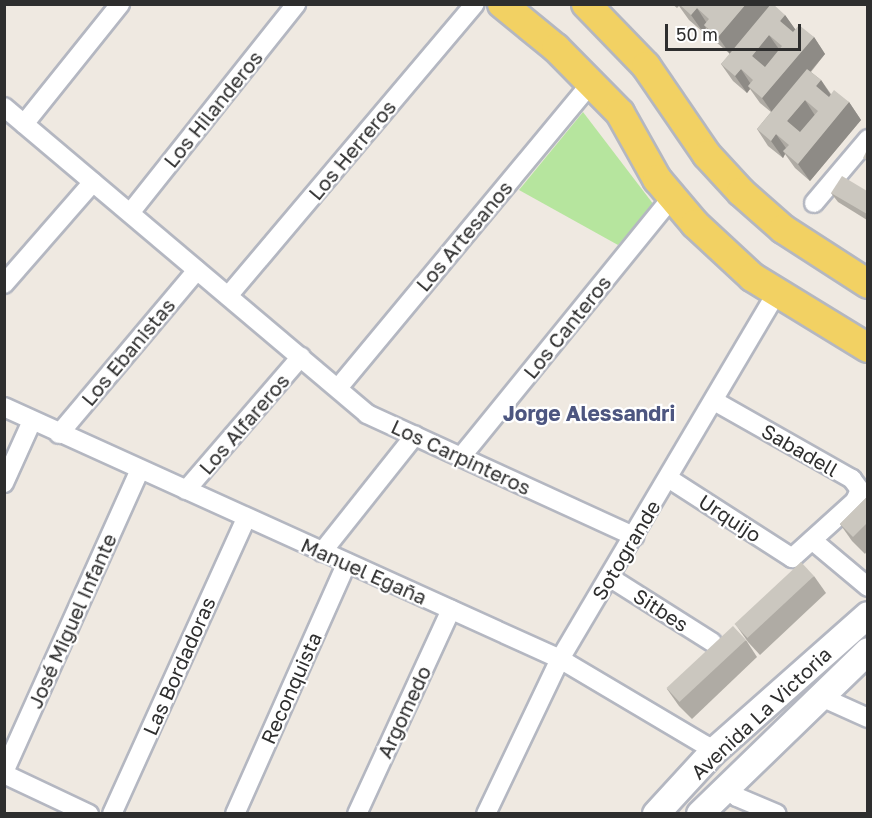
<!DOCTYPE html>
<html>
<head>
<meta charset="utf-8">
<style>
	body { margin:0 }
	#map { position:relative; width:872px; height:818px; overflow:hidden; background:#efe9e1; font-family:"Golos Text",sans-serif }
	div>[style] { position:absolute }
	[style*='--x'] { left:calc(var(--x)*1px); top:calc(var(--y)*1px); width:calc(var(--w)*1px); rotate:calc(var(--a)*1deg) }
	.green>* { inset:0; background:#b6e59e }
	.roads { filter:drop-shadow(2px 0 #b4b7c1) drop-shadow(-2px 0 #b4b7c1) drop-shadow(0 2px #b4b7c1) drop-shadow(0 -2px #b4b7c1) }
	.minor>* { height:18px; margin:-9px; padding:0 9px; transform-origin:9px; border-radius:9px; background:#fff }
	.secondary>* { height:26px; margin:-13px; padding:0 13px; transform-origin:13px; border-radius:13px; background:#fff }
	.primary>* { height:28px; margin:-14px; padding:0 14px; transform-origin:14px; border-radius:14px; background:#f2d163 }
	.wall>* { inset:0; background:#afaba4 }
	.shaded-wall>* { inset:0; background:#8e8b86 }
	.building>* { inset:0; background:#cbc7bf; transform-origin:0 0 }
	span { translate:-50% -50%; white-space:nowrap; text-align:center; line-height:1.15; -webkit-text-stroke:4.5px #fff; paint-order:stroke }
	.street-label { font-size:20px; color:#2e2e2e }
	.neighbourhood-label { font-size:21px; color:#4d5680; font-weight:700 }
	.frame { position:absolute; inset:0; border:6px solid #2e2e2e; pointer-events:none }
	.scale { position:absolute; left:665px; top:24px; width:136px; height:27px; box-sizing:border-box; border:3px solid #2e2e2e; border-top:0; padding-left:8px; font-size:18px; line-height:21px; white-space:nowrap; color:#2e2e2e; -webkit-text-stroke:4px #fff; paint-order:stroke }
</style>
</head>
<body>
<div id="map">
	<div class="green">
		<i style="clip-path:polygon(583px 112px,654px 205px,618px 245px,519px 190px)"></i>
	</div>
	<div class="roads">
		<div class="minor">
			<i style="--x:4;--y:107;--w:475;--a:40.2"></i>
			<i style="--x:367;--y:414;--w:294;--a:24.6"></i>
			<i style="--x:24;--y:124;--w:154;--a:-51.3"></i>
			<i style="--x:814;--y:203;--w:84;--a:-49.8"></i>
			<i style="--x:130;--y:213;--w:267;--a:-51.5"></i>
			<i style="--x:4;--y:284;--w:135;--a:-48.9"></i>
			<i style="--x:228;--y:296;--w:382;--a:-49.8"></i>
			<i style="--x:338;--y:388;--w:396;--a:-50.3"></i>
			<i style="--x:4;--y:407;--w:610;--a:24.38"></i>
			<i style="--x:560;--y:659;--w:169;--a:30.7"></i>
			<i style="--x:705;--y:745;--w:11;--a:49"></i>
			<i style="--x:59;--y:434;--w:214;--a:-49.9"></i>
			<i style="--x:461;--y:457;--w:335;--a:-50.9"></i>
			<i style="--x:668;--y:478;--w:148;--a:32.8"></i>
			<i style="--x:792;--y:558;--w:85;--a:-42.1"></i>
			<i style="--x:855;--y:501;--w:12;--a:-66"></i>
			<i style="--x:860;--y:490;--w:14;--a:-126"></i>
			<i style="--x:852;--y:479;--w:159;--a:-150.5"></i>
			<i style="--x:4;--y:483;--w:68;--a:-65.7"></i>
			<i style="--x:186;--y:490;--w:176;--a:-49.2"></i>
			<i style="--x:812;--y:540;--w:73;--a:40"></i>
			<i style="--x:322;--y:552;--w:149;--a:-51.5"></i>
			<i style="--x:609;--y:577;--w:122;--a:32.3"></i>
			<i style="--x:819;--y:696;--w:54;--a:24.2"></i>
			<i style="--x:4;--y:772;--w:331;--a:-65.8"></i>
			<i style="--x:4;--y:774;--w:94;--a:25.2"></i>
			<i style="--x:728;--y:786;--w:14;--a:51"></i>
			<i style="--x:737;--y:797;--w:43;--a:23"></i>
			<i style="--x:112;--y:814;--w:325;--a:-65.6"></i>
			<i style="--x:235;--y:814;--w:275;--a:-66"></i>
			<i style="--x:357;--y:814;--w:225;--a:-65.3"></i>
			<i style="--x:486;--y:814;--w:172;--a:-64.5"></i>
			<i style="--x:560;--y:659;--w:426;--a:-59.4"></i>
		</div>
		<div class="secondary">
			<i style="--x:656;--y:814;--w:83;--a:-47.4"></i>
			<i style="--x:712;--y:753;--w:208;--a:-41.5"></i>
			<i style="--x:700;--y:814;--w:234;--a:-44.1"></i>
		</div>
		<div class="primary">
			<i style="--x:502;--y:4;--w:70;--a:39.2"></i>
			<i style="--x:556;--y:48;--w:91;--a:45.4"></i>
			<i style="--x:620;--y:113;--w:76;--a:60.7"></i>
			<i style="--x:657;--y:179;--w:59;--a:49.8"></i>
			<i style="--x:695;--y:224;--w:78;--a:42.9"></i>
			<i style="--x:752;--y:277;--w:136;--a:31.5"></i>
			<i style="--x:586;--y:4;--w:86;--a:45.9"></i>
			<i style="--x:646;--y:66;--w:108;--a:55.6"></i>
			<i style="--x:707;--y:155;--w:50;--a:47.4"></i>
			<i style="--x:741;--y:192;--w:56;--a:41.4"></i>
			<i style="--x:783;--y:229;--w:101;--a:32.9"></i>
		</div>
	</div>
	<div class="wall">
		<i style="clip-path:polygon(672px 4px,746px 4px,785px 15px,795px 29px,814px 37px,825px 54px,811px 72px,821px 80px,831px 94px,849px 102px,861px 120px,810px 181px,795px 168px,785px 154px,783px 158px,768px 146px,757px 129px,771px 112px,760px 103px,750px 89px,747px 93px,733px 81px,721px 64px,730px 54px,716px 42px,706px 28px,703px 32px,689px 20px,679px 6px,677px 8px)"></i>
		<i style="clip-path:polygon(867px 191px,867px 220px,838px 202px,831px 193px)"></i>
		<i style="clip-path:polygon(867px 497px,867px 551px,865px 554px,852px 541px,840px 524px)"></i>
		<i style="clip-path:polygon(814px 576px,826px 593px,760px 655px,748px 642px,736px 625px)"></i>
		<i style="clip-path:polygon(746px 640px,757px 657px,692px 719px,679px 706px,667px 689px)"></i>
	</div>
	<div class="shaded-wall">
		<i style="clip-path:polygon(746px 4px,772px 4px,730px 54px,718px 37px)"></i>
		<i style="clip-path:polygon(697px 8px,708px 25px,704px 25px,706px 28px,703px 32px,691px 15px)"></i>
		<i style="clip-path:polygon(785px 15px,797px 32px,792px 38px,780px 21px)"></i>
		<i style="clip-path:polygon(769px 35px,781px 52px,764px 73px,752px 56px)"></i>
		<i style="clip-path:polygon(814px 37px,825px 54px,774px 115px,762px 98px)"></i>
		<i style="clip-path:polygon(741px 69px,752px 86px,748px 86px,750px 89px,747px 93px,735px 76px)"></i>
		<i style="clip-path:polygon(821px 80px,832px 97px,827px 103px,816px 86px)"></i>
		<i style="clip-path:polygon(805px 100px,816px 117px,799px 138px,787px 121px)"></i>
		<i style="clip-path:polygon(849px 102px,861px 120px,810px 181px,798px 164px)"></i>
		<i style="clip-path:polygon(776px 134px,788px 151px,783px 151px,785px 154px,783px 158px,771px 141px)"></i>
	</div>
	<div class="building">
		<i style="clip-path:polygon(679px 4px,719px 4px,721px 6px,722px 4px,746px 4px,718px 37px,704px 25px,709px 19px,697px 8px,691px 15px)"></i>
		<i style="clip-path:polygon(evenodd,771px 4px,773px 4px,785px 15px,780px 21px,793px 32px,799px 25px,814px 37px,762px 98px,748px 86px,753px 80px,741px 69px,735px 76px,721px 64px,771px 4px,769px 35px,782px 46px,765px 67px,752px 56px,769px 35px)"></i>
		<i style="clip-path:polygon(evenodd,807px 69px,821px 80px,816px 86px,829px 97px,834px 90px,849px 102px,798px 164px,783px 151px,789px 145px,776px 134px,771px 141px,757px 129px,807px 69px,805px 100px,818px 111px,800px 132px,787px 121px,805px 100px)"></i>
		<i style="clip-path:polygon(867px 150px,867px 160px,863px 158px)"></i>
		<i style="clip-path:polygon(842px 176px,867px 191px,867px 214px,831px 193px)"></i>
		<i style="clip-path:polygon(867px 497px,867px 523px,853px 537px,840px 524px)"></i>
		<i style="left:801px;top:562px;width:19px;height:91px;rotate:47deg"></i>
		<i style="left:733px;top:626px;width:19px;height:91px;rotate:47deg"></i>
	</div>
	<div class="street-label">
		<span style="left:213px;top:109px;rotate:-51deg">Los Hilanderos</span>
		<span style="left:352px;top:150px;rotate:-50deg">Los Herreros</span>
		<span style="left:464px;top:236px;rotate:-50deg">Los Artesanos</span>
		<span style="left:567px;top:327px;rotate:-51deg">Los Canteros</span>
		<span style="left:128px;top:352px;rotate:-50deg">Los Ebanistas</span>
		<span style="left:244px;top:424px;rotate:-49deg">Los Alfareros</span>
		<span style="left:800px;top:450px;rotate:30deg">Sabadell</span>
		<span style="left:461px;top:457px;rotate:25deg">Los Carpinteros</span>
		<span style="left:730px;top:518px;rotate:33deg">Urquijo</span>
		<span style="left:626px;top:550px;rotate:-59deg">Sotogrande</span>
		<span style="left:364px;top:571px;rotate:24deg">Manuel Egaña</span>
		<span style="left:661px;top:610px;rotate:33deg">Sitbes</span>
		<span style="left:72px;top:621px;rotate:-66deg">José Miguel Infante</span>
		<span style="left:179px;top:666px;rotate:-66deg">Las Bordadoras</span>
		<span style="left:291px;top:688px;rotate:-66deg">Reconquista</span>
		<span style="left:404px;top:712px;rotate:-65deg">Argomedo</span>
		<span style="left:761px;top:713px;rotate:-43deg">Avenida La Victoria</span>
	</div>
	<div class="neighbourhood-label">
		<span style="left:589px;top:413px">Jorge Alessandri</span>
	</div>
	<div class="frame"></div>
	<div class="scale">50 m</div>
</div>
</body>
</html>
